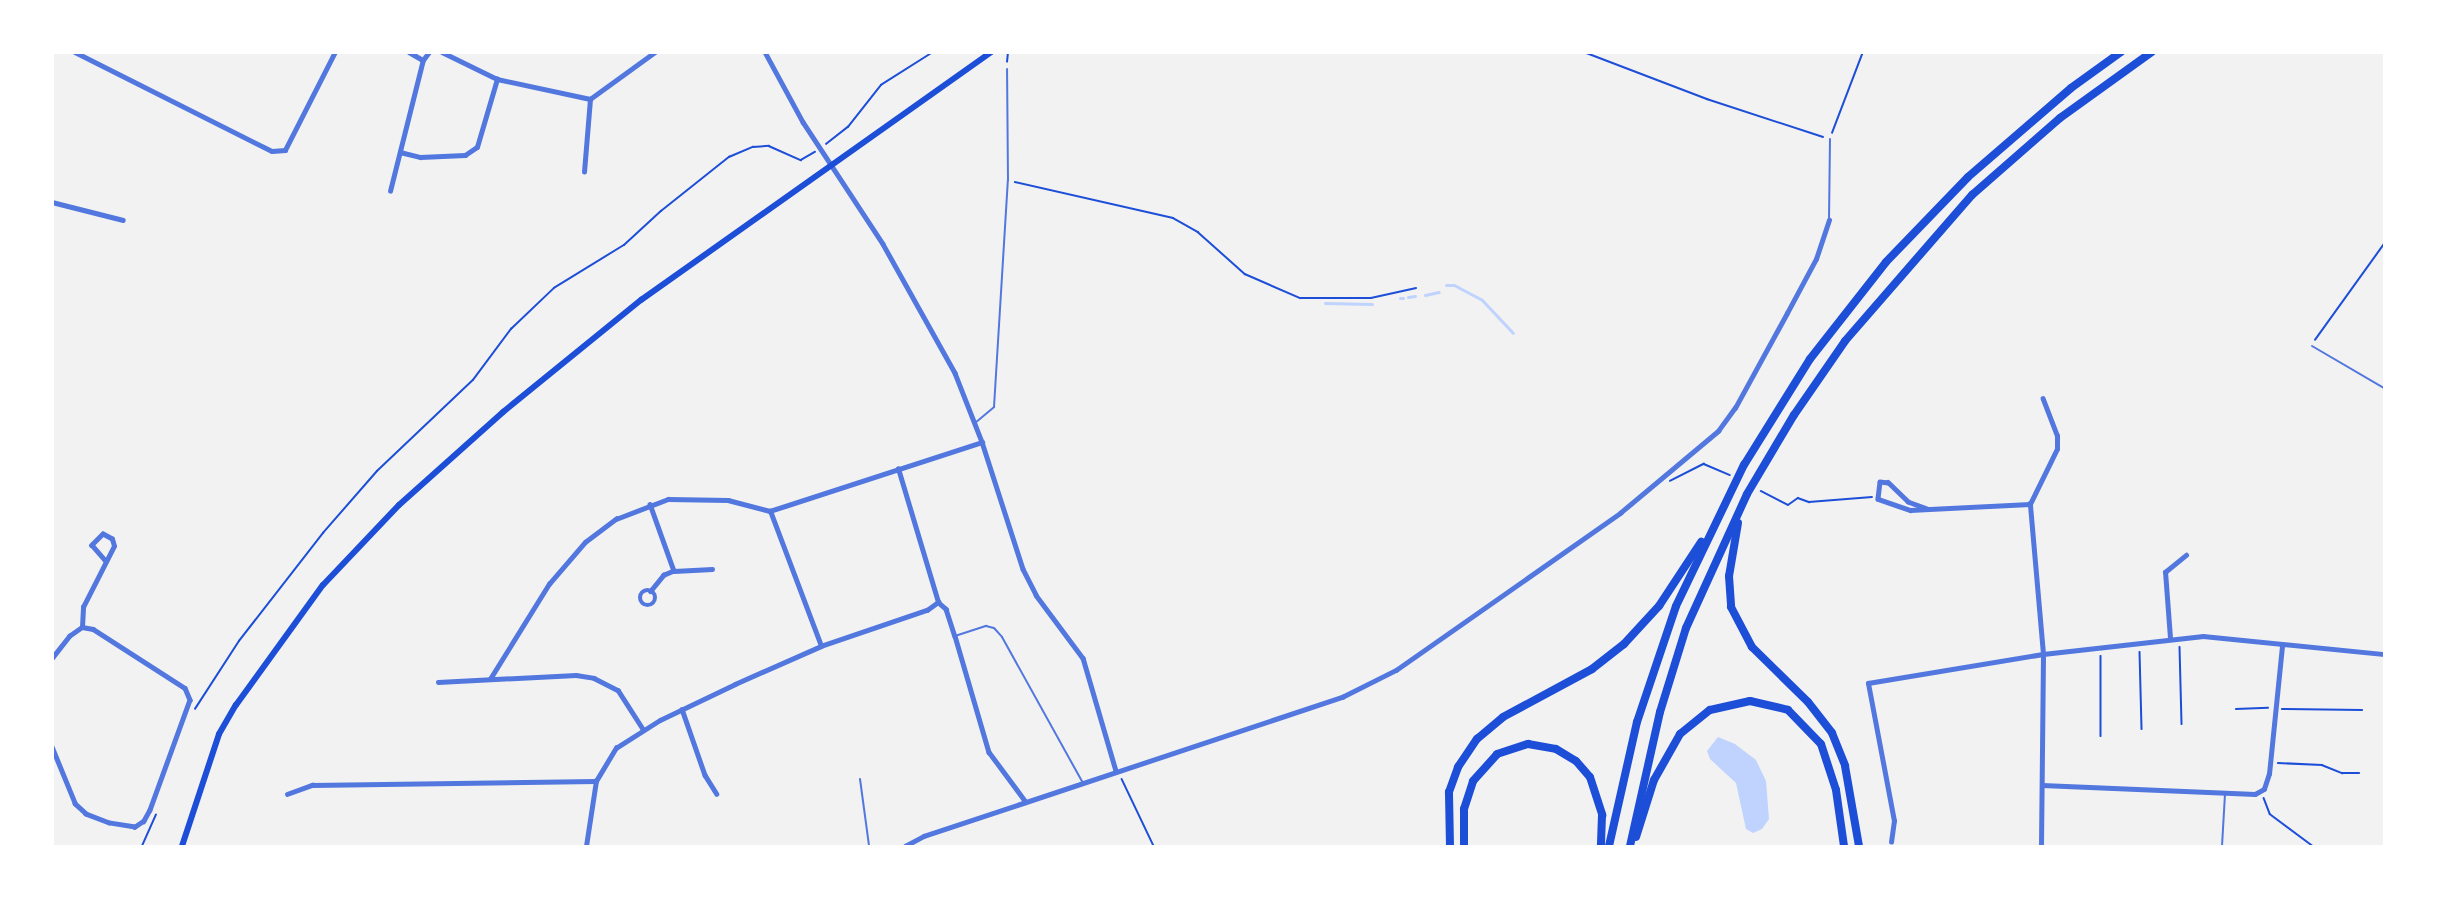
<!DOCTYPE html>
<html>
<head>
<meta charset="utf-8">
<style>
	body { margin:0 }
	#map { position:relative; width:2437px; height:899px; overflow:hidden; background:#f2f2f2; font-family:"Source Sans 3",sans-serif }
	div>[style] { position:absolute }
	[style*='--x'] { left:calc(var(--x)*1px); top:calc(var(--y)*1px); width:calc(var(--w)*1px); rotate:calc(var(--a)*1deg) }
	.water>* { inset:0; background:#bfd3fe }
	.stream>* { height:3px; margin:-1.5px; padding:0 1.5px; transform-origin:1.5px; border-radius:1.5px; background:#bfd3fe }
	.path>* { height:1.5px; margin:-0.75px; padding:0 0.75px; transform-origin:0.75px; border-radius:0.75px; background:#1d4ed8 }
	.service>* { height:2px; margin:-1px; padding:0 1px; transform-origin:1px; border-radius:1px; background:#5277de }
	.minor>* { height:4.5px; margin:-2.25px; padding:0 2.25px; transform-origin:2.25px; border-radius:2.25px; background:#5277de }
	.minor>.ring { margin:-2.25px; padding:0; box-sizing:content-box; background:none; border:4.5px solid #5277de; border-radius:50% }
	.secondary>* { height:6px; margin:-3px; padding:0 3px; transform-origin:3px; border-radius:3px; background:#1d4ed8 }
	.motorway>* { height:8px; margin:-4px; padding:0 4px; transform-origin:4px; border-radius:4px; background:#1d4ed8 }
	span { translate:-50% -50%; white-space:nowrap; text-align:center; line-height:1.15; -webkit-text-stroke:4.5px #fff; paint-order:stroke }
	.frame { position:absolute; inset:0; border:54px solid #fff; pointer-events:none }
</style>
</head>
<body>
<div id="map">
	<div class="water">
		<i style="clip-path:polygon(1718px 737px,1735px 744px,1756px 760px,1766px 781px,1769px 819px,1762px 829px,1753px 833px,1746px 829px,1736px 783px,1710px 759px,1707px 751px)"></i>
	</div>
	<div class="stream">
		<i style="--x:1446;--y:285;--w:8;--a:0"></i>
		<i style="--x:1454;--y:285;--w:32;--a:28"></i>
		<i style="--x:1482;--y:300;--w:45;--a:46.8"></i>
		<i style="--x:1425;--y:295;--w:14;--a:-12"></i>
		<i style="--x:1408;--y:297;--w:7;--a:-8"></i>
		<i style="--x:1400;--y:298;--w:3;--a:0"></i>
		<i style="--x:1325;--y:303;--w:47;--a:1.2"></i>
	</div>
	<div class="path">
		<i style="--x:1584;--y:52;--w:132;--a:20.9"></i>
		<i style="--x:1707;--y:99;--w:122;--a:18.1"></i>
		<i style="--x:1007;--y:62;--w:10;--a:-84"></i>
		<i style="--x:1832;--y:133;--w:87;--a:-69.1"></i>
		<i style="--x:826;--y:144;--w:28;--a:-38"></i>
		<i style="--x:848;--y:127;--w:53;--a:-51.8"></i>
		<i style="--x:881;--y:85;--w:62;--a:-32.4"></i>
		<i style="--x:1015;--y:182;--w:162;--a:12.8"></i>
		<i style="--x:1173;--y:218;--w:29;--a:29"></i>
		<i style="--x:1198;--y:232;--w:63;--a:41.8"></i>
		<i style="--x:1245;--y:274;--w:60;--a:23.6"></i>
		<i style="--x:1300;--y:298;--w:71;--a:0"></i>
		<i style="--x:1371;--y:298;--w:46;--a:-12.5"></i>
		<i style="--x:2315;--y:340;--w:118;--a:-54.3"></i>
		<i style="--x:1670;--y:481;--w:38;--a:-27"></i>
		<i style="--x:1704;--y:464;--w:28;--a:23"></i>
		<i style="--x:1761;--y:491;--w:30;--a:27"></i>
		<i style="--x:1788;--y:505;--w:12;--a:-35"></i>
		<i style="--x:1798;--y:498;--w:12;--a:20"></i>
		<i style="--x:1809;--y:502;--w:63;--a:-4.5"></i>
		<i style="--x:2180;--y:647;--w:77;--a:88.5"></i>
		<i style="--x:2140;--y:652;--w:77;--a:88.5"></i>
		<i style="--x:2101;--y:656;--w:80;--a:90"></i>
		<i style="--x:195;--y:709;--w:81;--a:-57.1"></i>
		<i style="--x:239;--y:641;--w:137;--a:-52.1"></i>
		<i style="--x:323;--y:533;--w:82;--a:-48.9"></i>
		<i style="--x:377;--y:471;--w:132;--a:-43.5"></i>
		<i style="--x:473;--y:380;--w:64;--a:-53.3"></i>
		<i style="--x:511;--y:329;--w:59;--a:-43.6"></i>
		<i style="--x:554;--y:288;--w:82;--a:-31.6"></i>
		<i style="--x:624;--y:245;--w:50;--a:-42.6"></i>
		<i style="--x:661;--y:211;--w:87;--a:-38.5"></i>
		<i style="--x:729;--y:157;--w:26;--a:-23"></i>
		<i style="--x:753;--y:147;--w:16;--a:-4"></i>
		<i style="--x:769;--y:146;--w:35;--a:24"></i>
		<i style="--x:801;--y:160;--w:16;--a:-30"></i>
		<i style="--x:2236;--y:709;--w:32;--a:-2"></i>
		<i style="--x:2282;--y:709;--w:80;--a:0.7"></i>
		<i style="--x:2278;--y:763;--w:44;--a:2.6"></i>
		<i style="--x:2322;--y:765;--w:22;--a:22"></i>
		<i style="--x:2342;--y:773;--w:17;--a:0"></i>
		<i style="--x:1122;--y:779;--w:74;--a:64.5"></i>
		<i style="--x:2264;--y:798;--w:17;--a:69"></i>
		<i style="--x:2270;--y:814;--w:54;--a:36.7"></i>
		<i style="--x:142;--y:846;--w:34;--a:-66"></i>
	</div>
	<div class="service">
		<i style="--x:1829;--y:220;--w:81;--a:-89.3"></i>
		<i style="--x:2312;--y:346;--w:83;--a:30.3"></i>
		<i style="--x:975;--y:423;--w:25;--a:-40"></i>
		<i style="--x:994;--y:407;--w:227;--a:-86.5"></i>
		<i style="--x:1008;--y:180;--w:111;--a:-90.5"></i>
		<i style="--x:955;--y:636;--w:33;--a:-18"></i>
		<i style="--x:986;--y:626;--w:8;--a:14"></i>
		<i style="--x:994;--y:628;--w:12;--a:48"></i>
		<i style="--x:1002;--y:637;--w:167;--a:61"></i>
		<i style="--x:860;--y:779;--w:68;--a:82.3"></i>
		<i style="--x:2222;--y:846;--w:52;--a:-86.7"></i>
	</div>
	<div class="minor">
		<i style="--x:75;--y:52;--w:220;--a:26.7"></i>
		<i style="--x:272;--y:151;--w:13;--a:-4"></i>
		<i style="--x:285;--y:150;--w:110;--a:-63"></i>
		<i style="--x:409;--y:52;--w:16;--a:30"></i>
		<i style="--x:442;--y:52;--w:61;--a:26.1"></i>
		<i style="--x:497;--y:79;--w:95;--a:12.1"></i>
		<i style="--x:590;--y:99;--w:80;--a:-35.9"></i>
		<i style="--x:765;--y:52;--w:80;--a:61.5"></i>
		<i style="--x:803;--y:122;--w:146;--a:56.7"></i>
		<i style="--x:883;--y:244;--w:148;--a:60.8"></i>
		<i style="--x:955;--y:373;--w:74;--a:68.6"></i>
		<i style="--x:982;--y:442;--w:133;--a:72.1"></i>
		<i style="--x:1023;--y:569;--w:29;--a:63"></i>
		<i style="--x:1036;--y:595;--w:79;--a:53.3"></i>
		<i style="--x:1083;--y:658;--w:118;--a:73.7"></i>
		<i style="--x:400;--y:152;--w:21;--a:14"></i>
		<i style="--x:420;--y:157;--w:45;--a:-2.5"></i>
		<i style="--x:465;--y:155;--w:14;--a:-34"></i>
		<i style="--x:477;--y:147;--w:71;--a:-73.6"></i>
		<i style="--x:584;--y:172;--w:73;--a:-85.3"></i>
		<i style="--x:390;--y:191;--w:135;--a:-75.9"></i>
		<i style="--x:423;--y:60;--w:10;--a:-53"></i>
		<i style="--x:52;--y:202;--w:73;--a:14.2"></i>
		<i style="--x:650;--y:504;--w:71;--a:70.3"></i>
		<i style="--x:674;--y:571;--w:11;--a:158"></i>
		<i style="--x:664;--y:575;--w:21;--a:129"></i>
		<i style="--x:1927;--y:509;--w:20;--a:-160"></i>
		<i style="--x:1908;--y:502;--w:28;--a:-136"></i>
		<i style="--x:1888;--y:483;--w:8;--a:-173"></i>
		<i style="--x:1880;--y:482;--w:17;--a:97"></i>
		<i style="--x:1878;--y:499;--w:34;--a:19"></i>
		<i style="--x:1910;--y:510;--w:120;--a:-2.9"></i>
		<i style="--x:674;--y:571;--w:38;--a:-3"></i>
		<i class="ring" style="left:640px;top:590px;width:11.5px;height:11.5px"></i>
		<i style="--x:938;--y:602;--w:11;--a:41"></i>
		<i style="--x:946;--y:609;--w:28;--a:72"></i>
		<i style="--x:955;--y:636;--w:121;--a:73.7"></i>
		<i style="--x:989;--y:752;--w:62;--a:53.5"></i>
		<i style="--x:82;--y:627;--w:20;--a:-87"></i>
		<i style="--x:83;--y:607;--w:68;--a:-63.1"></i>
		<i style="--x:114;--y:546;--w:7;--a:-106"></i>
		<i style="--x:112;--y:539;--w:10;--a:-151"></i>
		<i style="--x:103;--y:534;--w:16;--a:135"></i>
		<i style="--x:92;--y:545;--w:21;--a:49"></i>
		<i style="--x:2170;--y:638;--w:66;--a:-94.3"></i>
		<i style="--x:2165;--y:572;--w:27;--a:-39"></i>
		<i style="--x:821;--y:646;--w:144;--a:-110.7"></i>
		<i style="--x:770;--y:511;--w:223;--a:-18"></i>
		<i style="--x:52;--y:658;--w:28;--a:-52"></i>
		<i style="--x:69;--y:636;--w:16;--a:-35"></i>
		<i style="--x:82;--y:627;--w:11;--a:10"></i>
		<i style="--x:93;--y:629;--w:109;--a:32.7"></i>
		<i style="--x:185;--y:688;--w:13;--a:67"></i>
		<i style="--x:190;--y:700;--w:117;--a:110"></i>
		<i style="--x:150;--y:810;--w:13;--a:119"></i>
		<i style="--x:144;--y:821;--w:11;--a:146"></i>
		<i style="--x:135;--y:827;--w:26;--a:-171"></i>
		<i style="--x:109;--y:823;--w:25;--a:-159"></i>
		<i style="--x:86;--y:814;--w:15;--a:-138"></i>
		<i style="--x:75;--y:804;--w:61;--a:-112.3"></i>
		<i style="--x:490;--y:679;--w:112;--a:-58.2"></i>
		<i style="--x:549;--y:584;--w:55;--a:-49.4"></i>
		<i style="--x:585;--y:542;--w:39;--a:-37"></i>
		<i style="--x:616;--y:519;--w:56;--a:-21"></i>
		<i style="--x:668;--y:499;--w:60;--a:1"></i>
		<i style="--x:728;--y:500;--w:43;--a:14.7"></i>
		<i style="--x:438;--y:682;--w:138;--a:-2.9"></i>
		<i style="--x:576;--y:675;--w:18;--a:9"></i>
		<i style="--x:594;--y:678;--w:27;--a:27"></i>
		<i style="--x:618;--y:690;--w:46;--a:57.3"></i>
		<i style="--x:682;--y:709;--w:70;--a:70.8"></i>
		<i style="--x:705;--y:775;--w:22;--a:58"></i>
		<i style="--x:2042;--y:785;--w:213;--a:2.4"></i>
		<i style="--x:2255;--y:794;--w:10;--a:-29"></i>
		<i style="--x:2264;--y:789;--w:16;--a:-72"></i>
		<i style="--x:2269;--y:774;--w:130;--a:-84.2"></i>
		<i style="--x:287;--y:794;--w:27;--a:-20"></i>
		<i style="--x:312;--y:785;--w:284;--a:-0.8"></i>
		<i style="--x:1891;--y:842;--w:21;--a:-82"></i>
		<i style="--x:1894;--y:821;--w:140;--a:-100.7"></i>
		<i style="--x:1868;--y:683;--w:177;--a:-9.4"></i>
		<i style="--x:2043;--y:654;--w:161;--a:-6.4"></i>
		<i style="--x:2203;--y:636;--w:182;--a:5.7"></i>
		<i style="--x:586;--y:846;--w:66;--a:-81.3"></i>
		<i style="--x:596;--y:781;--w:39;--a:-59"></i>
		<i style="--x:616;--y:748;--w:52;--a:-32.5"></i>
		<i style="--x:660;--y:720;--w:83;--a:-25.6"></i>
		<i style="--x:735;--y:684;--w:94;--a:-23.8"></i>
		<i style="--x:821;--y:646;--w:112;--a:-18.8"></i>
		<i style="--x:927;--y:610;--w:14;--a:-36"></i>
		<i style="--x:938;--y:602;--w:139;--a:-106.7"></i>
		<i style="--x:905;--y:846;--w:21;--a:-28"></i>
		<i style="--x:924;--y:836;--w:441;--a:-18.4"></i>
		<i style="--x:1342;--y:697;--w:60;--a:-26.6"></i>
		<i style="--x:1396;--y:670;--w:274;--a:-35"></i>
		<i style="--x:1620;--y:513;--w:128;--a:-39.9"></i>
		<i style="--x:1718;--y:431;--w:29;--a:-54"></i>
		<i style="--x:1735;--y:408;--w:108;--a:-61.3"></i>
		<i style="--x:1787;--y:313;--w:61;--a:-61.8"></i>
		<i style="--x:1816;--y:259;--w:41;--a:-71.6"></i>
		<i style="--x:2041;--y:846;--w:192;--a:-89.4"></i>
		<i style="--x:2043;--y:654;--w:151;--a:-95"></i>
		<i style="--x:2030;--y:504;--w:61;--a:-63.9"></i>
		<i style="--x:2057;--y:449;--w:13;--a:-90"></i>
		<i style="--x:2057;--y:436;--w:40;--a:-111"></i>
	</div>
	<div class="secondary">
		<i style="--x:182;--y:846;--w:118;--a:-71.7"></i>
		<i style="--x:219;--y:734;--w:34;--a:-60"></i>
		<i style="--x:236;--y:705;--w:148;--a:-54.1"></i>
		<i style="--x:323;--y:585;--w:110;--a:-46.5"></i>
		<i style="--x:399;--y:505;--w:140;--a:-41.8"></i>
		<i style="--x:503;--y:412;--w:178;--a:-39.1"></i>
		<i style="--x:641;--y:300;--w:429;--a:-35.3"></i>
	</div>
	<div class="motorway">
		<i style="--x:1738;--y:523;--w:54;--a:99.6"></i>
		<i style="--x:1729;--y:576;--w:31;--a:86"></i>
		<i style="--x:1731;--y:607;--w:45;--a:62.3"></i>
		<i style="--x:1752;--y:647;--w:78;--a:44.5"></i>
		<i style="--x:1808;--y:702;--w:39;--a:52"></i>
		<i style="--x:1832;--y:733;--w:35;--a:68"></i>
		<i style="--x:1845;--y:766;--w:81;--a:80.1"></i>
		<i style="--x:1636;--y:837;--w:60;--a:-72.5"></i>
		<i style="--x:1654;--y:780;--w:53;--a:-60.5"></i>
		<i style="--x:1680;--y:734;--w:38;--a:-39"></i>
		<i style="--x:1710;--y:710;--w:41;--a:-12.7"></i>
		<i style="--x:1750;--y:701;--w:39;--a:13"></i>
		<i style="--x:1788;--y:710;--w:47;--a:45.9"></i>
		<i style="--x:1821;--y:744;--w:48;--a:71.9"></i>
		<i style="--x:1836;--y:790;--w:57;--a:81.9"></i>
		<i style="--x:1450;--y:846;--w:54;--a:-91.1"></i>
		<i style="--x:1449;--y:792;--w:27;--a:-70"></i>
		<i style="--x:1458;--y:767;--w:34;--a:-56"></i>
		<i style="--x:1477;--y:739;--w:34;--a:-40"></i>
		<i style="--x:1503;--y:717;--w:101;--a:-28.3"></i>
		<i style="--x:1592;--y:669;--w:41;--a:-38"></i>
		<i style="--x:1624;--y:644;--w:52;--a:-47.4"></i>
		<i style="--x:1659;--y:606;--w:77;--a:-56.7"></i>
		<i style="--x:1464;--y:846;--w:37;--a:-90"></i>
		<i style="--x:1464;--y:809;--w:29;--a:-72"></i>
		<i style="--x:1473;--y:781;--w:36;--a:-48"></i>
		<i style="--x:1497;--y:754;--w:33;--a:-18"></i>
		<i style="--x:1528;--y:744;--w:28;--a:10"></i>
		<i style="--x:1556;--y:749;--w:23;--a:31"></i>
		<i style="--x:1576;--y:761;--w:21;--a:49"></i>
		<i style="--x:1590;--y:777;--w:40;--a:72"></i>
		<i style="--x:1602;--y:815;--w:31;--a:92"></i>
		<i style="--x:1609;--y:846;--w:127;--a:-77.3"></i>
		<i style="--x:1637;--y:722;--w:122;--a:-71.4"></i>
		<i style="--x:1676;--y:606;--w:157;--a:-64.3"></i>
		<i style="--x:1744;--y:465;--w:125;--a:-58.1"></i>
		<i style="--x:1810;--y:359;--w:123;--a:-51.9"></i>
		<i style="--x:1886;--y:262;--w:118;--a:-46"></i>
		<i style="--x:1968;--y:177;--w:136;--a:-40.8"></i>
		<i style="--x:2071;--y:88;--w:62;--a:-35.8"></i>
		<i style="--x:1630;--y:846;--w:137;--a:-77.4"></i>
		<i style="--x:1660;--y:712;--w:88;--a:-72.8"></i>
		<i style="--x:1686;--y:628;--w:147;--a:-65.5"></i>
		<i style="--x:1747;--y:494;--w:92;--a:-59.3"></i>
		<i style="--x:1794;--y:415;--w:90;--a:-55.4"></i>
		<i style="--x:1845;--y:341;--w:194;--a:-49"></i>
		<i style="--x:1972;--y:195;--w:117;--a:-41.2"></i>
		<i style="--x:2060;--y:118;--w:113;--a:-35.7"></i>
	</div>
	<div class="frame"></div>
</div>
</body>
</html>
